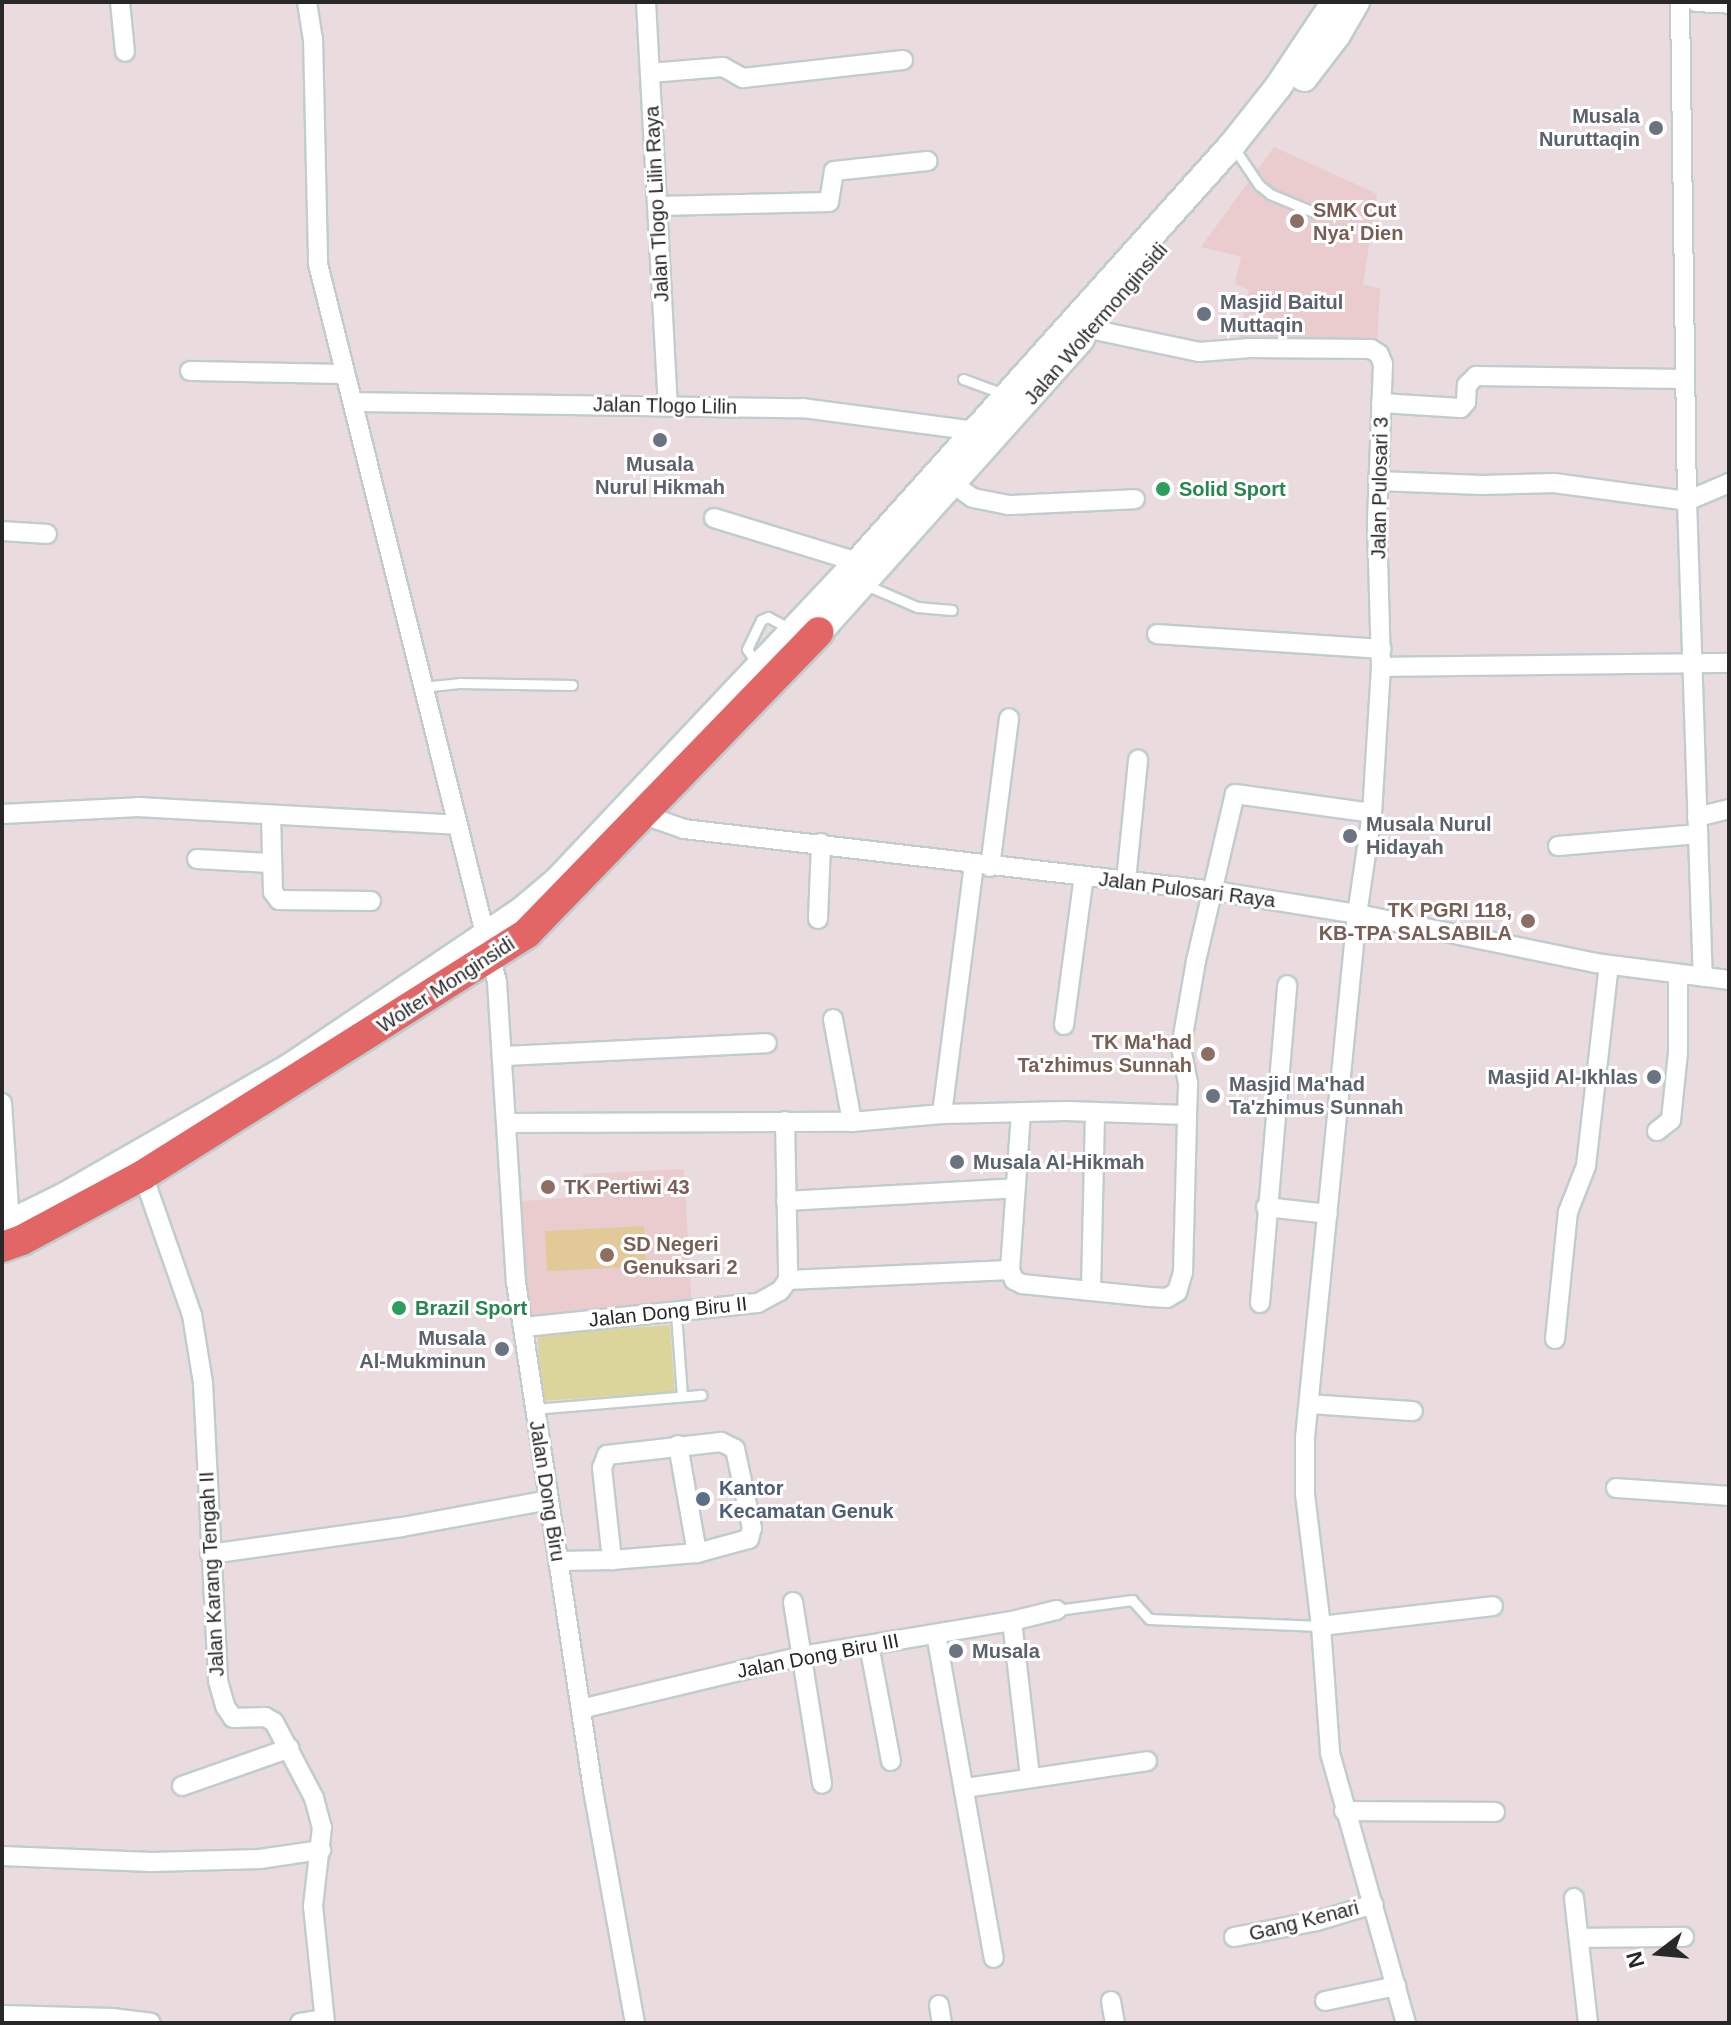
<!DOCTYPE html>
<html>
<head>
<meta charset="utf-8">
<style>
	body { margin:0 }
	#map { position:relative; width:1731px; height:2025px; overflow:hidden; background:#e9dbde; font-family:Helvetica,sans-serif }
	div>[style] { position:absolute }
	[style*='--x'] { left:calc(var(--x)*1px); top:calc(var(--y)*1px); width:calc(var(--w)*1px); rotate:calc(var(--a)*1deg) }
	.education>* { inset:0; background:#eacbce }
	.green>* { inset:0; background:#dbd59c; transform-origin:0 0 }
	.pitch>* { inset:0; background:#e2c998; transform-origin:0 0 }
	.roads { filter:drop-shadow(2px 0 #bfcdce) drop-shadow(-2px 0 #bfcdce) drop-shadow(0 2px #bfcdce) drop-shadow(0 -2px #bfcdce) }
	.lane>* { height:9px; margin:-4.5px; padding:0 4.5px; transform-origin:4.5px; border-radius:4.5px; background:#fff }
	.street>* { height:18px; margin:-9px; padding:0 9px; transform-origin:9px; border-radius:9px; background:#fff }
	.secondary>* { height:26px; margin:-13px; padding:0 13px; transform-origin:13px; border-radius:13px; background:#fff }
	.primary>* { height:30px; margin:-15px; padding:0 15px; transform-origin:15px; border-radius:15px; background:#e36666 }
	.dots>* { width:22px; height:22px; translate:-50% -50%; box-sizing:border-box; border:4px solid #fff; border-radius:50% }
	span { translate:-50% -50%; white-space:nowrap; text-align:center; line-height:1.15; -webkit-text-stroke:6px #fff; paint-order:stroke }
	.worship-label { font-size:20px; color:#5b616d; font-weight:700 }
	.right { translate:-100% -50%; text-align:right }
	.left { translate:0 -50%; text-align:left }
	.street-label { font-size:20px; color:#282828 }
	.education-label { font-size:20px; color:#785e54; font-weight:700 }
	.leisure-label { font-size:20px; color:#27864d; font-weight:700 }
	.service-label { font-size:20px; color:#4e5e75; font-weight:700 }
	.frame { position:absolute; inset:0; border:4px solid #282828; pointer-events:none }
	.north { position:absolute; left:1619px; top:1913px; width:80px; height:80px; -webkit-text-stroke:6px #fff; paint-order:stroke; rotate:254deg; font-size:22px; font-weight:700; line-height:32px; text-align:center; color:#282828 }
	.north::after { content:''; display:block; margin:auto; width:28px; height:36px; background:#282828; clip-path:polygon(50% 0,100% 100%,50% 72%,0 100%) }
</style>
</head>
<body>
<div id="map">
	<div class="education">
		<i style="clip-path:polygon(1274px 147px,1377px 194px,1363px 285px,1380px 288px,1377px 343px,1238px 341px,1249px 290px,1235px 284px,1241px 257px,1272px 264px,1201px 247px)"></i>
		<i style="clip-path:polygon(684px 1169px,692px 1310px,529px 1319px,522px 1201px,584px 1197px,583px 1174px)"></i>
	</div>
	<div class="green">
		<i style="left:670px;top:1325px;width:67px;height:133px;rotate:86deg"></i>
	</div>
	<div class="pitch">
		<i style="left:644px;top:1226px;width:40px;height:99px;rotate:87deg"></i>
	</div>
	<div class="roads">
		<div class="lane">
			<i style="--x:1234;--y:148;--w:45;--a:56"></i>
			<i style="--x:1259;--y:185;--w:14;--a:39"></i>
			<i style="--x:1270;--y:194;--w:50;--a:22.4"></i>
			<i style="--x:963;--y:379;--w:44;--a:20.1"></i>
			<i style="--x:866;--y:585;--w:56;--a:23.3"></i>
			<i style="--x:917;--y:607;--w:35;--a:5"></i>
			<i style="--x:758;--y:665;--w:19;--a:-125"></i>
			<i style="--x:747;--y:649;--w:32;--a:-64"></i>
			<i style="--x:761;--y:620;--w:8;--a:-23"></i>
			<i style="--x:768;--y:617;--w:26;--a:28"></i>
			<i style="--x:422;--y:687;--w:37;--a:-6"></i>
			<i style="--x:459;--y:683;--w:113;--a:1"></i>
			<i style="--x:676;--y:1313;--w:83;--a:85.9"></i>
			<i style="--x:534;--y:1409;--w:168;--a:-4.8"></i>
			<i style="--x:1057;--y:1610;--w:76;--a:-7.6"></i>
			<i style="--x:1132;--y:1600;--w:25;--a:48"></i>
			<i style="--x:1149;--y:1619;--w:172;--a:2.3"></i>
		</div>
		<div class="street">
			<i style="--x:120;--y:2;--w:50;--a:84.3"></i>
			<i style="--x:307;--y:2;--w:36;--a:81"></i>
			<i style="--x:313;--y:38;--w:226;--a:88.7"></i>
			<i style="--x:318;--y:264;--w:740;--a:76"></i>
			<i style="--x:497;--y:982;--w:301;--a:86.4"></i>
			<i style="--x:516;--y:1282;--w:514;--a:81.38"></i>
			<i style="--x:593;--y:1790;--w:237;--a:79.8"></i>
			<i style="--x:646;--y:2;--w:405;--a:86.9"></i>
			<i style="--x:1680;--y:2;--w:499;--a:89.2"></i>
			<i style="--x:1687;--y:501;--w:476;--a:88.1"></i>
			<i style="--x:1696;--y:2;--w:33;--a:3"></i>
			<i style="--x:650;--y:73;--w:73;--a:-4.7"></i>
			<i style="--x:723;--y:67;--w:23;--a:29"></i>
			<i style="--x:743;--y:78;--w:161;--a:-6.4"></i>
			<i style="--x:657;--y:206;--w:172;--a:-1.3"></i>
			<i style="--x:829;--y:202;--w:31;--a:-81"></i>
			<i style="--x:834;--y:171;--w:94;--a:-6.1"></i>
			<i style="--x:1090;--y:329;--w:111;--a:11.9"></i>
			<i style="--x:1199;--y:352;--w:51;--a:-4.5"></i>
			<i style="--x:1250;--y:348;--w:121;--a:0.5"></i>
			<i style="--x:1371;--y:349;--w:9;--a:32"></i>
			<i style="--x:1379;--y:354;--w:11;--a:68"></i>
			<i style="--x:1383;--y:364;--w:159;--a:92.2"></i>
			<i style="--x:1377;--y:523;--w:144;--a:88.4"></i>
			<i style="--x:1381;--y:667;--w:146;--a:93.5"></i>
			<i style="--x:1372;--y:813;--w:102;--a:98.4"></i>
			<i style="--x:1357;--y:914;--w:527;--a:95.67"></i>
			<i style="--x:1305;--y:1438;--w:56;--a:90"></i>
			<i style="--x:1305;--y:1494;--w:133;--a:83.1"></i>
			<i style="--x:1321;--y:1626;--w:127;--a:85.9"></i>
			<i style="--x:1330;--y:1753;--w:280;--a:74.3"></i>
			<i style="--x:190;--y:371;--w:155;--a:1.1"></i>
			<i style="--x:353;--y:402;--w:450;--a:0.8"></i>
			<i style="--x:803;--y:408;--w:174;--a:7.6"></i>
			<i style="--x:1381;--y:403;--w:80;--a:3.6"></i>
			<i style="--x:1461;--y:408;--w:8;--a:-50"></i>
			<i style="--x:1466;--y:402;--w:17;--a:-87"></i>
			<i style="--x:1467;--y:385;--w:13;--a:-45"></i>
			<i style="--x:1476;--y:376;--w:208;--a:0.8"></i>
			<i style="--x:1378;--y:481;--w:104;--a:2.2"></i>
			<i style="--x:1482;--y:485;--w:72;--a:-1.6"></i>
			<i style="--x:1554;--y:483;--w:134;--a:7.7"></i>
			<i style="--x:1687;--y:501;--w:46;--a:-23.2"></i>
			<i style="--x:953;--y:484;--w:24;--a:35"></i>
			<i style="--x:973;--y:498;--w:37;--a:11"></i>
			<i style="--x:1009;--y:505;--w:126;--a:-2.7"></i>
			<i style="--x:714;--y:518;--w:151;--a:17"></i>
			<i style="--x:2;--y:531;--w:45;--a:3.8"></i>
			<i style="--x:1157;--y:634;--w:225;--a:3.8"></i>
			<i style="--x:1381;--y:667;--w:348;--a:-0.7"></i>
			<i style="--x:2;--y:814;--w:136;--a:-2.9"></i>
			<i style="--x:138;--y:807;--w:319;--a:3.2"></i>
			<i style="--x:644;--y:815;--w:42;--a:19.3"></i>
			<i style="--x:684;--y:829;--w:535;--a:6.66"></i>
			<i style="--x:1215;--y:891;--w:144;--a:9.2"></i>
			<i style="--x:1357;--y:914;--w:244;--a:11.6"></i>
			<i style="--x:1596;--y:963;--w:134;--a:7.3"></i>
			<i style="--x:271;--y:816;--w:76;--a:88.5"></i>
			<i style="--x:273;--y:892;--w:10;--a:53"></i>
			<i style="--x:279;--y:900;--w:92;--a:0.6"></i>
			<i style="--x:1697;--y:817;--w:33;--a:-14"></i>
			<i style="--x:1558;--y:846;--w:141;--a:-4.9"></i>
			<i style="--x:197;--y:859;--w:73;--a:3.1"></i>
			<i style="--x:990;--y:867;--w:150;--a:-82.7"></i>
			<i style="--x:1126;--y:881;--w:122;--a:-84.3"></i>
			<i style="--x:818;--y:919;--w:76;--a:-87.7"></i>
			<i style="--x:833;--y:1019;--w:105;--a:79.5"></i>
			<i style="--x:1064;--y:1025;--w:150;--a:-82.4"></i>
			<i style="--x:504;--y:1056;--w:263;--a:-2.8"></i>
			<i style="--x:2;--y:1103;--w:121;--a:86.2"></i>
			<i style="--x:942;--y:1114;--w:251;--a:-82.7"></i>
			<i style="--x:506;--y:1123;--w:346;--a:-0.2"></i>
			<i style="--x:852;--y:1122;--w:90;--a:-5.1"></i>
			<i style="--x:942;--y:1114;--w:124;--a:-1.4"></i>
			<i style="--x:1066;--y:1111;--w:121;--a:1.9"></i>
			<i style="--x:1657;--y:1131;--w:18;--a:-38"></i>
			<i style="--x:1671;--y:1120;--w:68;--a:-84.1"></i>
			<i style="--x:1678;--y:1052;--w:78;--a:-90"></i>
			<i style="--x:143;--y:1175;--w:148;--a:70.7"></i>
			<i style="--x:192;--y:1315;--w:69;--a:80.8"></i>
			<i style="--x:203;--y:1383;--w:298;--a:87.1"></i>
			<i style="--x:218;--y:1681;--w:26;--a:74"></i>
			<i style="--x:225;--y:1706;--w:14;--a:56"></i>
			<i style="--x:233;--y:1718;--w:32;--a:-2"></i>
			<i style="--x:265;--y:1717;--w:10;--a:29"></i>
			<i style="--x:274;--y:1722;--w:86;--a:62.2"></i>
			<i style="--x:314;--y:1798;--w:30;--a:75"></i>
			<i style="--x:322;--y:1827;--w:80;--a:96.5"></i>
			<i style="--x:313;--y:1906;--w:118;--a:84.1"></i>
			<i style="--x:786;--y:1201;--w:230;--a:-3.2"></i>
			<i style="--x:1266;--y:1207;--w:62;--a:6.4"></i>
			<i style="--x:1010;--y:1270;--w:158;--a:-86"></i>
			<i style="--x:788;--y:1280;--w:222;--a:-2.6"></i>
			<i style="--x:1010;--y:1270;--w:11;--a:68"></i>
			<i style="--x:1014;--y:1280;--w:9;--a:27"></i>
			<i style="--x:1022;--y:1284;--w:129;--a:5.8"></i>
			<i style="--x:1150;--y:1297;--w:17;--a:3"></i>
			<i style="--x:1167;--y:1298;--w:12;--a:-31"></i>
			<i style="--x:1177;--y:1292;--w:21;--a:-73"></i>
			<i style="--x:1183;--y:1272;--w:157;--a:-88.5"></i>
			<i style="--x:1187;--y:1115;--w:32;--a:-88"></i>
			<i style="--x:1188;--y:1083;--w:37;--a:-101"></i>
			<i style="--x:1181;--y:1047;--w:87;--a:-80.1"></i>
			<i style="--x:1196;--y:961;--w:171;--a:-76.9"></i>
			<i style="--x:1235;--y:794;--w:138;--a:7.9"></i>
			<i style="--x:1091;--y:1290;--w:178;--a:-88.7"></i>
			<i style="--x:1260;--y:1303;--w:319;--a:-85.1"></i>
			<i style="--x:524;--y:1327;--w:222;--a:-5.9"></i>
			<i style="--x:745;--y:1304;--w:13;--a:-4"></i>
			<i style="--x:758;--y:1303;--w:25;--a:-29"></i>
			<i style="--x:780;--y:1291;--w:14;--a:-54"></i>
			<i style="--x:788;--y:1280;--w:14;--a:-90"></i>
			<i style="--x:788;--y:1266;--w:145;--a:-91.2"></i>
			<i style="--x:1555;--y:1339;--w:128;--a:-84.2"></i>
			<i style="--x:1568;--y:1212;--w:49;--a:-68.6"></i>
			<i style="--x:1586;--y:1166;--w:202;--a:-83.5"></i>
			<i style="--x:1309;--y:1404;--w:104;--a:3.9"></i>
			<i style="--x:678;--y:1445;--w:110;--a:80"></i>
			<i style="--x:1616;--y:1488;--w:113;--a:4"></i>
			<i style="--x:210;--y:1554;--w:194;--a:-8"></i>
			<i style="--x:402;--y:1527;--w:149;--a:-10.4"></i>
			<i style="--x:558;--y:1561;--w:54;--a:-1.1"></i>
			<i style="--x:612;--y:1560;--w:85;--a:-4.7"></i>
			<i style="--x:697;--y:1553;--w:54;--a:-15.1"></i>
			<i style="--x:749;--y:1539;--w:11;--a:-75"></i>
			<i style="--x:752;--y:1528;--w:81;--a:-102.1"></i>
			<i style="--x:735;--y:1449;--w:16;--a:-153"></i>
			<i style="--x:721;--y:1442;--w:115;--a:173.5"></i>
			<i style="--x:607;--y:1455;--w:14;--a:111"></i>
			<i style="--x:602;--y:1468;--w:93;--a:83.8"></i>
			<i style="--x:793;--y:1602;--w:184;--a:80.9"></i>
			<i style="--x:1012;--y:1621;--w:156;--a:83.4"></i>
			<i style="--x:1321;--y:1626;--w:173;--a:-6.6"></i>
			<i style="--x:936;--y:1634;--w:329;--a:79.9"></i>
			<i style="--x:869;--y:1645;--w:118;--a:79.3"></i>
			<i style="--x:581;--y:1709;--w:227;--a:-13.5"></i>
			<i style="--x:802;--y:1656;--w:213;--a:-9.5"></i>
			<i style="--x:1012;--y:1621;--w:46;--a:-13.7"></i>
			<i style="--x:182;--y:1786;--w:114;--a:-19.4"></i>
			<i style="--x:965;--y:1788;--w:184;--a:-8.4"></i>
			<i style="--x:1344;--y:1811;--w:151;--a:0.4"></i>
			<i style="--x:2;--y:1856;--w:150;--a:2.3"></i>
			<i style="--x:152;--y:1862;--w:108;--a:-1.6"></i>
			<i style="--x:260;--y:1859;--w:62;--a:-8.4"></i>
			<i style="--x:1574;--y:1898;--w:126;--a:83.6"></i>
			<i style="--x:1234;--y:1937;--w:85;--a:-10.9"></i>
			<i style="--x:1317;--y:1921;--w:59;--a:-16.6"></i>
			<i style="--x:1581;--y:1938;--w:103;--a:-0.6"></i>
			<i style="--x:1111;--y:2001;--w:22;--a:80"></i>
			<i style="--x:1325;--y:2001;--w:73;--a:-11.9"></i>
			<i style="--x:939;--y:2005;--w:18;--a:81"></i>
			<i style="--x:2;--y:2015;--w:110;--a:1.6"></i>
			<i style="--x:112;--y:2018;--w:39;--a:7"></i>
			<i style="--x:300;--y:2023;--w:24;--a:-9"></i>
		</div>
		<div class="secondary">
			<i style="--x:1304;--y:78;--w:54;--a:-52.5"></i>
			<i style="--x:1337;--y:35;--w:38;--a:-60"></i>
			<i style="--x:819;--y:632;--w:393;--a:-48.2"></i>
			<i style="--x:2;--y:1227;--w:68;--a:-26.2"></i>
			<i style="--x:63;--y:1197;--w:262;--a:-29.8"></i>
			<i style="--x:290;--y:1067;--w:277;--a:-34"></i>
			<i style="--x:520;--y:912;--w:48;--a:-40"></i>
			<i style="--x:557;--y:881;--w:439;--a:-46.7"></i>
			<i style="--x:858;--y:562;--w:560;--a:-48.11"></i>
			<i style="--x:1232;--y:145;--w:74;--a:-51.6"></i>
			<i style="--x:1278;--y:87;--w:102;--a:-56.2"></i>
		</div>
		<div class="primary">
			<i style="--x:2;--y:1247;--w:21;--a:-19"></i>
			<i style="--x:22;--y:1240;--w:137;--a:-28.2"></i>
			<i style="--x:143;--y:1175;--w:454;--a:-32.2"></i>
			<i style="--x:527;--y:933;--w:419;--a:-45.9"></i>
		</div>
	</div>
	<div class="dots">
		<i style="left:1656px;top:128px;background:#6b7280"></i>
		<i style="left:1297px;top:221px;background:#8d6e63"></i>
		<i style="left:1204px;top:314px;background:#6b7280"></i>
		<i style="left:660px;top:440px;background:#6b7280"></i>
		<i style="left:1163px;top:489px;background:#2e9e5b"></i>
		<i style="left:1350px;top:836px;background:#6b7280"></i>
		<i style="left:1528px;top:921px;background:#8d6e63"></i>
		<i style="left:1208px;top:1054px;background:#8d6e63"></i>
		<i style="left:1654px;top:1077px;background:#6b7280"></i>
		<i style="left:1213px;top:1096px;background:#6b7280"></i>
		<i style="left:957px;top:1162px;background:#6b7280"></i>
		<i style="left:548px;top:1187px;background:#8d6e63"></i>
		<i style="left:607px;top:1255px;background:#8d6e63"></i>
		<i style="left:399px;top:1308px;background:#2e9e5b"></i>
		<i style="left:502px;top:1349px;background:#6b7280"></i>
		<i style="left:703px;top:1499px;background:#5c6f8a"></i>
		<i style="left:956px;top:1651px;background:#6b7280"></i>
	</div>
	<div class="worship-label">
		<span class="right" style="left:1640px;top:128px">Musala<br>Nuruttaqin</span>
		<span class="left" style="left:1220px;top:314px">Masjid Baitul<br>Muttaqin</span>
		<span style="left:660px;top:476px">Musala<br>Nurul Hikmah</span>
		<span class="left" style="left:1366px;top:836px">Musala Nurul<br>Hidayah</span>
		<span class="right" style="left:1638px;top:1077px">Masjid Al-Ikhlas</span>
		<span class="left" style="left:1229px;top:1096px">Masjid Ma'had<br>Ta'zhimus Sunnah</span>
		<span class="left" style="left:973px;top:1162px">Musala Al-Hikmah</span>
		<span class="right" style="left:486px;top:1350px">Musala<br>Al-Mukminun</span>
		<span class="left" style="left:972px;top:1651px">Musala</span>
	</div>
	<div class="street-label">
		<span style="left:657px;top:204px;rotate:-93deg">Jalan Tlogo Lilin Raya</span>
		<span style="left:1096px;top:324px;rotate:-49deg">Jalan Woltermonginsidi</span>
		<span style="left:665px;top:406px;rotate:1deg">Jalan Tlogo Lilin</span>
		<span style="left:1380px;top:488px;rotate:-89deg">Jalan Pulosari 3</span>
		<span style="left:1187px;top:890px;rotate:7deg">Jalan Pulosari Raya</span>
		<span style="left:446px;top:985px;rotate:-33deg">Wolter Monginsidi</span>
		<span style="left:668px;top:1312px;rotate:-6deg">Jalan Dong Biru II</span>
		<span style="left:547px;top:1491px;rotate:81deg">Jalan Dong Biru</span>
		<span style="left:212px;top:1574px;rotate:-93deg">Jalan Karang Tengah II</span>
		<span style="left:818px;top:1656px;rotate:-11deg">Jalan Dong Biru III</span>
		<span style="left:1304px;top:1921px;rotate:-14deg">Gang Kenari</span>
	</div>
	<div class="education-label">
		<span class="left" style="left:1313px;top:222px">SMK Cut<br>Nya' Dien</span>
		<span class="right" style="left:1512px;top:922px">TK PGRI 118,<br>KB-TPA SALSABILA</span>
		<span class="right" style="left:1192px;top:1054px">TK Ma'had<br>Ta'zhimus Sunnah</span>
		<span class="left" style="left:564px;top:1187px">TK Pertiwi 43</span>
		<span class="left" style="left:623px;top:1256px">SD Negeri<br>Genuksari 2</span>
	</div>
	<div class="leisure-label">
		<span class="left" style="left:1179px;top:489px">Solid Sport</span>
		<span class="left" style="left:415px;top:1308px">Brazil Sport</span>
	</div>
	<div class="service-label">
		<span class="left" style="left:719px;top:1500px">Kantor<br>Kecamatan Genuk</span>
	</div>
	<div class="frame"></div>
	<div class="north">N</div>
</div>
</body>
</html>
